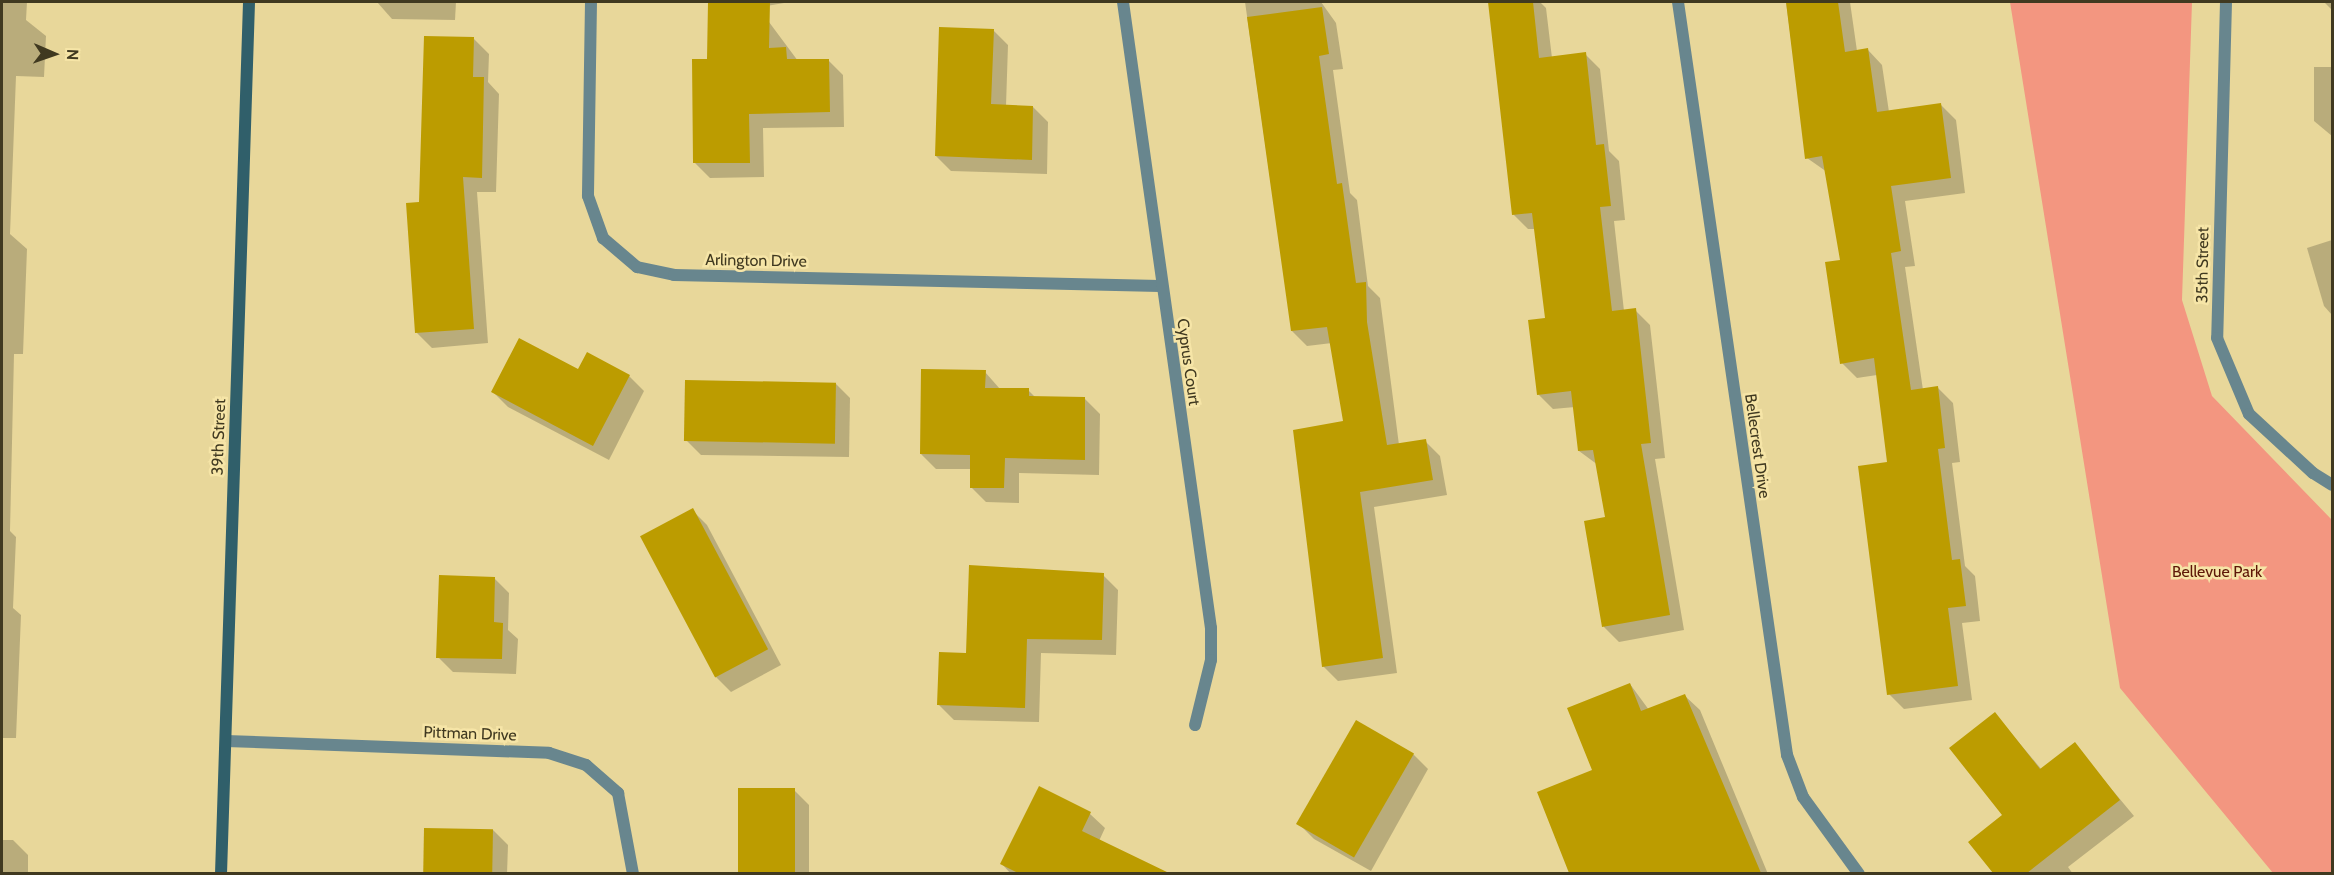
<!DOCTYPE html>
<html>
<head>
<meta charset="utf-8">
<style>
	body { margin:0 }
	#map { position:relative; width:2334px; height:875px; overflow:hidden; background:#e8d79a; font-family:Cabin,sans-serif }
	div>[style] { position:absolute }
	[style*='--x'] { left:calc(var(--x)*1px); top:calc(var(--y)*1px); width:calc(var(--w)*1px); rotate:calc(var(--a)*1deg) }
	.green>* { inset:0; background:#f39680 }
	.shadow>* { inset:0; background:#0003 }
	.building>* { inset:0; background:#bc9c00; transform-origin:0 0 }
	.minor>* { height:12px; margin:-6px; padding:0 6px; transform-origin:6px; border-radius:6px; background:#68868e }
	.secondary>* { height:12px; margin:-6px; padding:0 6px; transform-origin:6px; border-radius:6px; background:#305f6a }
	span { translate:-50% -50%; white-space:nowrap; text-align:center; line-height:1.15; -webkit-text-stroke:5px #f6e5a7; paint-order:stroke }
	.street-label { font-size:16px; color:#403920 }
	.park-label { font-size:16px; color:#5d1707 }
	.frame { position:absolute; inset:0; border:3px solid #403920; pointer-events:none }
	.north { position:absolute; left:24px; top:24px; width:60px; height:60px; -webkit-text-stroke:4px #f6e5a7; paint-order:stroke; rotate:92deg; font-size:16px; font-weight:700; line-height:24px; text-align:center; color:#403920 }
	.north::after { content:''; display:block; margin:auto; width:21px; height:27px; background:#403920; clip-path:polygon(50% 0,100% 100%,50% 72%,0 100%) }
</style>
</head>
<body>
<div id="map">
	<div class="green">
		<i style="clip-path:polygon(2010px 2px,2192px 2px,2182px 300px,2212px 396px,2332px 520px,2332px 873px,2273px 873px,2120px 688px)"></i>
	</div>
	<div class="shadow">
		<i style="clip-path:polygon(2px 2px,27px 2px,26px 20px,46px 36px,44px 77px,16px 76px,10px 234px,27px 249px,23px 354px,14px 354px,10px 531px,16px 537px,13px 608px,21px 615px,16px 738px,2px 738px)"></i>
		<i style="clip-path:polygon(377px 2px,456px 2px,455px 20px,392px 19px)"></i>
		<i style="clip-path:polygon(714px 2px,784px 2px,784px 3px,725px 13px)"></i>
		<i style="clip-path:polygon(1245px 2px,1321px 2px,1336px 23px,1343px 69px,1333px 70px,1350px 193px,1357px 200px,1368px 286px,1380px 298px,1399px 445px,1425px 441px,1440px 456px,1447px 495px,1374px 507px,1397px 673px,1338px 681px,1323px 666px,1345px 423px,1332px 343px,1307px 346px,1292px 331px)"></i>
		<i style="clip-path:polygon(1489px 2px,1540px 2px,1546px 8px,1552px 58px,1585px 54px,1600px 69px,1609px 151px,1619px 161px,1625px 220px,1614px 221px,1624px 311px,1635px 310px,1650px 325px,1665px 458px,1655px 459px,1684px 630px,1619px 642px,1604px 627px,1607px 519px,1598px 465px,1579px 451px,1575px 407px,1553px 409px,1538px 394px,1546px 320px,1536px 229px,1528px 229px,1513px 214px)"></i>
		<i style="clip-path:polygon(1786px 2px,1850px 2px,1857px 51px,1868px 50px,1882px 65px,1889px 112px,1941px 105px,1956px 120px,1965px 193px,1905px 201px,1915px 266px,1905px 267px,1923px 390px,1938px 388px,1953px 403px,1960px 462px,1952px 463px,1965px 566px,1975px 576px,1980px 621px,1962px 623px,1972px 700px,1904px 709px,1889px 694px,1888px 464px,1877px 375px,1857px 378px,1842px 363px,1842px 261px,1827px 172px,1807px 158px)"></i>
		<i style="clip-path:polygon(2324px 2px,2332px 2px,2332px 10px)"></i>
		<i style="clip-path:polygon(769px 22px,798px 61px,828px 60px,843px 75px,844px 127px,763px 128px,764px 177px,710px 178px,695px 163px,709px 61px)"></i>
		<i style="clip-path:polygon(993px 30px,1008px 45px,1006px 106px,1033px 107px,1048px 122px,1047px 174px,951px 171px,936px 156px)"></i>
		<i style="clip-path:polygon(474px 39px,489px 54px,488px 82px,499px 94px,496px 192px,477px 192px,488px 343px,432px 348px,417px 333px,421px 204px)"></i>
		<i style="clip-path:polygon(2314px 67px,2332px 67px,2332px 136px,2314px 121px)"></i>
		<i style="clip-path:polygon(2332px 240px,2332px 315px,2324px 306px,2307px 248px)"></i>
		<i style="clip-path:polygon(579px 371px,629px 376px,644px 391px,609px 460px,508px 407px,493px 392px)"></i>
		<i style="clip-path:polygon(985px 372px,1000px 389px,1028px 390px,1036px 398px,1085px 399px,1100px 414px,1099px 475px,1019px 473px,1019px 503px,986px 502px,971px 487px,972px 469px,936px 469px,921px 454px)"></i>
		<i style="clip-path:polygon(835px 383px,850px 398px,849px 457px,701px 455px,686px 440px)"></i>
		<i style="clip-path:polygon(692px 510px,707px 525px,781px 665px,731px 692px,716px 677px)"></i>
		<i style="clip-path:polygon(1103px 575px,1118px 590px,1116px 655px,1041px 653px,1039px 722px,954px 720px,939px 705px,968px 654px)"></i>
		<i style="clip-path:polygon(494px 578px,509px 593px,508px 630px,518px 639px,516px 674px,453px 672px,438px 657px)"></i>
		<i style="clip-path:polygon(1630px 684px,1649px 710px,1685px 696px,1700px 710px,1768px 874px,1619px 874px,1617px 868px,1575px 874px,1568px 867px,1594px 771px)"></i>
		<i style="clip-path:polygon(1995px 714px,2042px 770px,2074px 744px,2134px 816px,2068px 867px,2073px 874px,1994px 874px,1970px 842px,2004px 815px)"></i>
		<i style="clip-path:polygon(1413px 754px,1428px 769px,1371px 871px,1314px 839px,1299px 824px)"></i>
		<i style="clip-path:polygon(1039px 788px,1090px 814px,1105px 828px,1099px 841px,1162px 874px,1011px 874px,1002px 864px)"></i>
		<i style="clip-path:polygon(739px 790px,794px 790px,809px 805px,809px 874px,739px 874px)"></i>
		<i style="clip-path:polygon(426px 829px,493px 830px,508px 845px,507px 874px,425px 874px)"></i>
		<i style="clip-path:polygon(2px 840px,13px 840px,28px 855px,28px 874px,2px 874px)"></i>
	</div>
	<div class="building">
		<i style="clip-path:polygon(708px 2px,770px 2px,769px 48px,786px 47px,787px 59px,829px 59px,830px 112px,749px 114px,750px 163px,693px 163px,692px 59px,707px 59px)"></i>
		<i style="clip-path:polygon(1488px 2px,1533px 2px,1539px 58px,1586px 52px,1596px 145px,1604px 144px,1611px 206px,1600px 207px,1612px 311px,1636px 308px,1651px 443px,1641px 444px,1670px 615px,1602px 627px,1584px 521px,1605px 517px,1593px 450px,1578px 451px,1571px 391px,1537px 395px,1528px 320px,1545px 318px,1532px 213px,1512px 215px)"></i>
		<i style="clip-path:polygon(1786px 2px,1838px 2px,1845px 52px,1868px 48px,1877px 112px,1941px 103px,1951px 178px,1891px 186px,1901px 251px,1891px 253px,1911px 390px,1938px 386px,1945px 448px,1938px 449px,1952px 560px,1960px 559px,1966px 606px,1948px 608px,1958px 686px,1887px 695px,1858px 466px,1887px 462px,1874px 358px,1840px 364px,1825px 262px,1840px 260px,1822px 156px,1805px 159px)"></i>
		<i style="clip-path:polygon(1322px 7px,1329px 54px,1319px 56px,1337px 184px,1342px 183px,1356px 283px,1366px 282px,1367px 322px,1387px 445px,1426px 439px,1433px 480px,1360px 492px,1383px 658px,1322px 667px,1293px 430px,1343px 421px,1327px 327px,1291px 331px,1247px 17px)"></i>
		<i style="clip-path:polygon(939px 27px,994px 29px,991px 104px,1033px 106px,1032px 160px,935px 156px)"></i>
		<i style="clip-path:polygon(424px 36px,474px 37px,473px 77px,484px 77px,482px 178px,463px 177px,474px 329px,415px 333px,406px 203px,419px 202px)"></i>
		<i style="clip-path:polygon(519px 338px,578px 369px,587px 352px,630px 375px,593px 446px,491px 392px)"></i>
		<i style="clip-path:polygon(921px 369px,986px 370px,985px 388px,1029px 388px,1029px 396px,1085px 397px,1085px 460px,1005px 458px,1004px 488px,970px 488px,970px 455px,920px 454px)"></i>
		<i style="left:685px;top:380px;width:151px;height:61px;rotate:1deg"></i>
		<i style="left:693px;top:508px;width:160px;height:60px;rotate:62deg"></i>
		<i style="clip-path:polygon(969px 565px,1104px 573px,1102px 640px,1027px 639px,1025px 708px,937px 705px,939px 652px,966px 653px)"></i>
		<i style="clip-path:polygon(439px 575px,495px 577px,494px 622px,503px 623px,502px 659px,436px 658px)"></i>
		<i style="clip-path:polygon(1630px 683px,1641px 711px,1685px 694px,1761px 873px,1569px 873px,1537px 792px,1592px 770px,1567px 708px)"></i>
		<i style="clip-path:polygon(1995px 712px,2040px 769px,2075px 742px,2120px 800px,2027px 873px,1993px 873px,1968px 842px,2002px 815px,1949px 748px)"></i>
		<i style="left:1356px;top:720px;width:67px;height:120px;rotate:30deg"></i>
		<i style="clip-path:polygon(1039px 786px,1091px 812px,1082px 831px,1169px 873px,1018px 873px,1000px 864px)"></i>
		<i style="left:738px;top:788px;width:57px;height:85px"></i>
		<i style="left:424px;top:828px;width:69px;height:45px;rotate:1deg"></i>
	</div>
	<div class="minor">
		<i style="--x:591;--y:2;--w:194;--a:90.9"></i>
		<i style="--x:588;--y:196;--w:45;--a:70.3"></i>
		<i style="--x:603;--y:238;--w:45;--a:40.5"></i>
		<i style="--x:637;--y:267;--w:38;--a:12"></i>
		<i style="--x:674;--y:275;--w:486;--a:1.3"></i>
		<i style="--x:1123;--y:2;--w:632;--a:82"></i>
		<i style="--x:1211;--y:628;--w:32;--a:90"></i>
		<i style="--x:1211;--y:660;--w:67;--a:103.8"></i>
		<i style="--x:1678;--y:2;--w:761;--a:81.76"></i>
		<i style="--x:1787;--y:755;--w:45;--a:69.1"></i>
		<i style="--x:1803;--y:797;--w:95;--a:54"></i>
		<i style="--x:2226;--y:2;--w:336;--a:91.5"></i>
		<i style="--x:2217;--y:338;--w:82;--a:67.2"></i>
		<i style="--x:2249;--y:414;--w:87;--a:42.7"></i>
		<i style="--x:2313;--y:473;--w:22;--a:32"></i>
		<i style="--x:226;--y:741;--w:323;--a:2.1"></i>
		<i style="--x:549;--y:753;--w:39;--a:18"></i>
		<i style="--x:586;--y:765;--w:43;--a:41.2"></i>
		<i style="--x:618;--y:793;--w:82;--a:79.5"></i>
	</div>
	<div class="secondary">
		<i style="--x:221;--y:874;--w:872;--a:-88.16"></i>
	</div>
	<div class="street-label">
		<span style="left:756px;top:261px;rotate:1deg">Arlington Drive</span>
		<span style="left:2203px;top:265px;rotate:-89deg">35th Street</span>
		<span style="left:1188px;top:362px;rotate:82deg">Cyprus Court</span>
		<span style="left:219px;top:437px;rotate:-88deg">39th Street</span>
		<span style="left:1757px;top:446px;rotate:82deg">Bellecrest Drive</span>
		<span style="left:470px;top:734px;rotate:2deg">Pittman Drive</span>
	</div>
	<div class="park-label">
		<span style="left:2217px;top:572px">Bellevue Park</span>
	</div>
	<div class="frame"></div>
	<div class="north">N</div>
</div>
</body>
</html>
